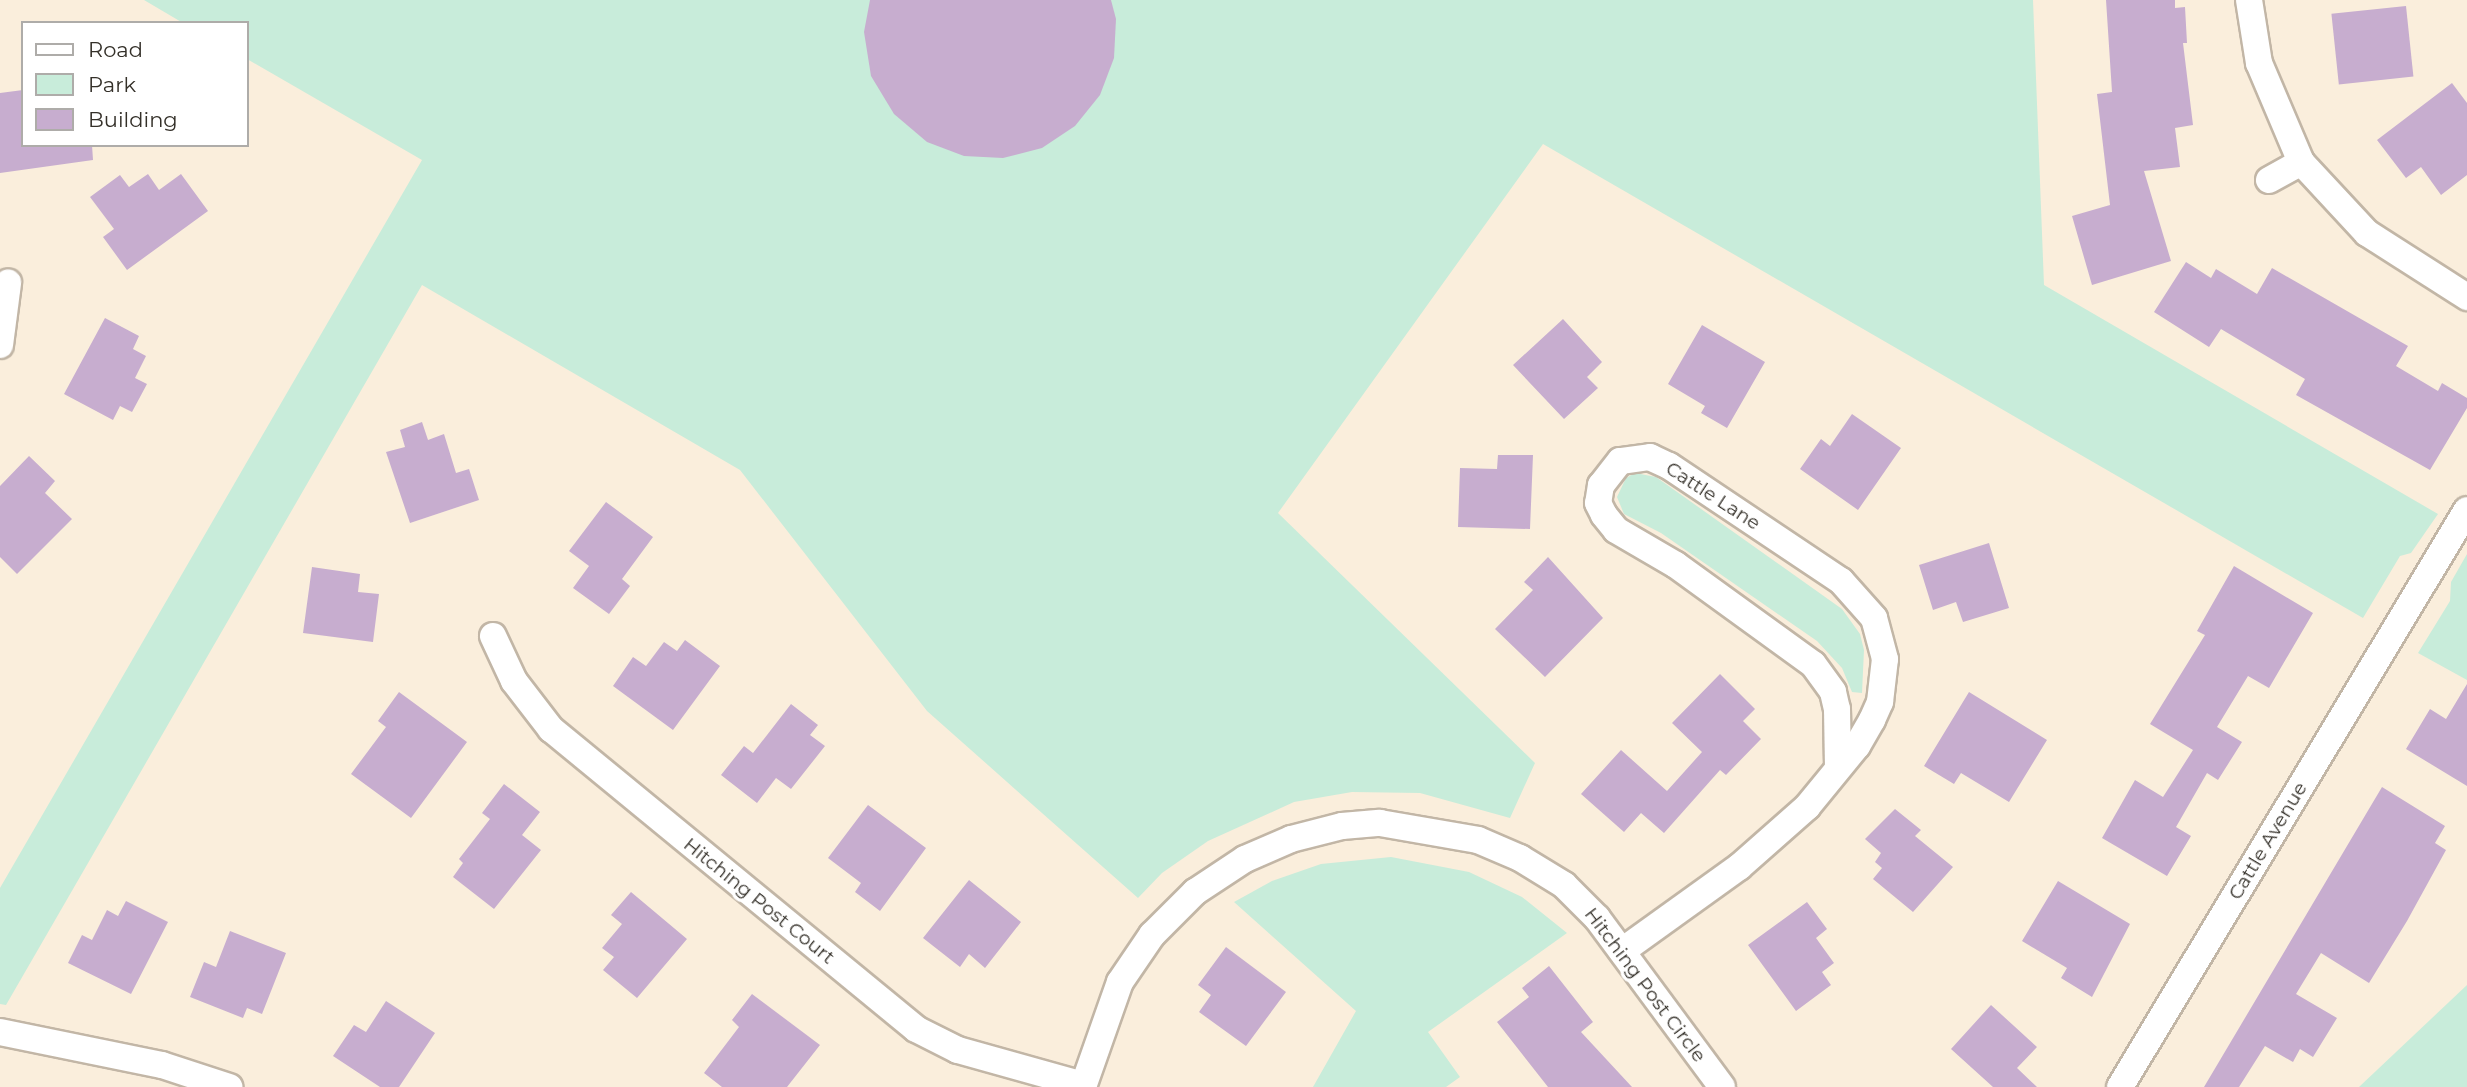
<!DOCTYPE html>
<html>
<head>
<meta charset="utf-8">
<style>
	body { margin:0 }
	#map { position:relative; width:2467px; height:1087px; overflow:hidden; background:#faeedc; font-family:Montserrat,sans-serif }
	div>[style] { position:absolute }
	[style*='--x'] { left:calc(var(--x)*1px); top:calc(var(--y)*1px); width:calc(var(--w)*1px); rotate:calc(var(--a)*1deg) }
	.green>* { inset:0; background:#c8ecda }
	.building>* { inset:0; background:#c7adcf; transform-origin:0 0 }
	.roads { filter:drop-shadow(2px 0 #c2b6a6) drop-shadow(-2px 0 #c2b6a6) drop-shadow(0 2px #c2b6a6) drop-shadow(0 -2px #c2b6a6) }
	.minor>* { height:26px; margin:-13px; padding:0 13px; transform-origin:13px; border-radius:13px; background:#fff }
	span { translate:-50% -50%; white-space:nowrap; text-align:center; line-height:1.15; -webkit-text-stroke:7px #fff; paint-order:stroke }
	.street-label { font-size:19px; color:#343029 }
	.legend { position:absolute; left:21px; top:21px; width:228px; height:126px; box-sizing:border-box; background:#fff; border:2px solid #aeaca9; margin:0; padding:9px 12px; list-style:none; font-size:21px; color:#343029 }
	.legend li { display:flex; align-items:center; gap:14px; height:35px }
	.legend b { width:35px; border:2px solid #aeaca9 }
</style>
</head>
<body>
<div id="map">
	<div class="green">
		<i style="clip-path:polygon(144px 0,2033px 0,2044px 285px,2438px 514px,2411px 553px,2400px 556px,2363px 618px,1543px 144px,1278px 513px,1535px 763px,1510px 818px,1420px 793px,1352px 792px,1294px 802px,1208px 841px,1162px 873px,1138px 898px,927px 711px,740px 470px,422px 285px,6px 1005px,0 1004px,0 888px,422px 160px,247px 59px,247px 23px,183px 23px)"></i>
		<i style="clip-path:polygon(1635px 473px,1656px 477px,1842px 609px,1860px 634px,1864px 650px,1862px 693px,1852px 692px,1842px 668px,1817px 641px,1661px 533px,1624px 514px,1617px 497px,1626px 478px)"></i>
		<i style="clip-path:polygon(2467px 554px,2467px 680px,2418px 653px,2450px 601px,2451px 582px)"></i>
		<i style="clip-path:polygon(1391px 857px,1469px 872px,1522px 897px,1567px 933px,1428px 1032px,1460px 1077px,1446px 1087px,1313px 1087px,1356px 1011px,1234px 902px,1272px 881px,1321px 864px)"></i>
		<i style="clip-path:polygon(2467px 985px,2467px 1087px,2359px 1087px)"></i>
	</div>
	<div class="building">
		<i style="clip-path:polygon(870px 0,1111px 0,1116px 19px,1114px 58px,1100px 95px,1075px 126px,1042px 148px,1003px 158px,964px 156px,927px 142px,894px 114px,871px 76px,864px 32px)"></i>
		<i style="clip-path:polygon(2106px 0,2175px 0,2175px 8px,2185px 7px,2187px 43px,2183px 43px,2193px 125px,2175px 128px,2180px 167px,2144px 171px,2171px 261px,2092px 285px,2072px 216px,2110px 205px,2097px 94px,2112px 92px)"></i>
		<i style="left:2406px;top:6px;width:71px;height:75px;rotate:84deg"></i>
		<i style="clip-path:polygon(2452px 83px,2467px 103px,2467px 175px,2441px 195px,2421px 167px,2406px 178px,2377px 140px)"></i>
		<i style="clip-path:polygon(23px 90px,23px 145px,92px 145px,93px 160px,0 173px,0 93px)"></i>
		<i style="clip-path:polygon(148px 174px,159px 190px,181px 174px,208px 211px,127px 270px,103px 237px,114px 229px,90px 197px,120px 175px,129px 187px)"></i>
		<i style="clip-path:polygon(2186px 262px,2211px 278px,2216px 269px,2257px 294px,2272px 268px,2408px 346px,2396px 366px,2438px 391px,2442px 383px,2467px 398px,2467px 408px,2430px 470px,2296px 395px,2305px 379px,2221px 329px,2209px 347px,2154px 312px)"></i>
		<i style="clip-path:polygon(105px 318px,139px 336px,133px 349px,146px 356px,135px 378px,147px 384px,132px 412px,120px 406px,113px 420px,64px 394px)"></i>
		<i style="clip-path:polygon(1563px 319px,1602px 362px,1587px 377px,1598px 388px,1564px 419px,1513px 365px)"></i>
		<i style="clip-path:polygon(1702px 325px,1765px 362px,1727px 428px,1701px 413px,1705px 406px,1668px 384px)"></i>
		<i style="clip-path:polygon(1852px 414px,1901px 448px,1858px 510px,1800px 469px,1821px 439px,1830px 446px)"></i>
		<i style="clip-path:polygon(422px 422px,428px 440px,444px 434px,456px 473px,469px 469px,479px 500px,410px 523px,386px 452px,405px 447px,400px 430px)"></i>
		<i style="clip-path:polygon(1498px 455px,1533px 455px,1530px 529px,1458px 527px,1460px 468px,1497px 469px)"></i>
		<i style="clip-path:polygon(29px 456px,55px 481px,45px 493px,72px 519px,17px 574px,0 557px,0 486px)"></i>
		<i style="clip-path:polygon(606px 502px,653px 537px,622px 579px,630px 586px,609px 614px,573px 588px,589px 566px,569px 551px)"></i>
		<i style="clip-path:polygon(1989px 543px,2009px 608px,1963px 622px,1956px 602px,1933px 610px,1919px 565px)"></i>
		<i style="clip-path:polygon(1548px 557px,1603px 618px,1545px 677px,1495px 629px,1533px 590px,1524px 582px)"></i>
		<i style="clip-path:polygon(2234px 566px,2313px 613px,2269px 688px,2248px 676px,2217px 727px,2242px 742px,2218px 780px,2207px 773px,2176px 827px,2191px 836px,2167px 876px,2102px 838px,2135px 780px,2163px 797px,2193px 750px,2150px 724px,2205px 635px,2197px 631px)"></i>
		<i style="clip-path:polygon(312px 567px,360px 574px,358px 592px,379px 594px,373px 642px,303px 633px)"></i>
		<i style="clip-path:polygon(685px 640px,720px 666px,673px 730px,613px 686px,633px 657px,646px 666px,664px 642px,677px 651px)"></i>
		<i style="clip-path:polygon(1720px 674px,1755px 709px,1743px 721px,1761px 739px,1726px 775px,1720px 770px,1664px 833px,1641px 813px,1624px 832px,1581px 794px,1621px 750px,1667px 791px,1702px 752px,1672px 723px)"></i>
		<i style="clip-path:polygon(2467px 684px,2467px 786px,2406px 749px,2430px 709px,2446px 719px)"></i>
		<i style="clip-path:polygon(399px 692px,467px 742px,411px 818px,351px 774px,386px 727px,378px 721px)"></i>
		<i style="clip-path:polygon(1969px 692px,2047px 740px,2009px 802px,1961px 773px,1954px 784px,1924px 766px)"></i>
		<i style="clip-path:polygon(791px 704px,818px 725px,810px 735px,825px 746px,791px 789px,776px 778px,757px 803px,721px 775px,744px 746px,753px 753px)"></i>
		<i style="clip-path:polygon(504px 784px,540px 812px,522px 835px,541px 850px,494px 909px,453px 877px,463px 863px,459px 859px,490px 819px,482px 813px)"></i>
		<i style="clip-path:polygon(2382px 787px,2445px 826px,2435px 843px,2446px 850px,2407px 921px,2369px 983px,2321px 953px,2296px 994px,2337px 1018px,2313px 1057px,2300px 1049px,2293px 1062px,2265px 1046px,2239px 1087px,2204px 1087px)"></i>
		<i style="clip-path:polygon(868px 805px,926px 848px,880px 911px,855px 892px,861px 883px,828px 858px)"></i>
		<i style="clip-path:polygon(1895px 809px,1921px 830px,1915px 836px,1953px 867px,1913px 912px,1873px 879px,1882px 868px,1875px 862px,1881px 853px,1865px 839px)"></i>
		<i style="clip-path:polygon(969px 880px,1021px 922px,985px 968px,969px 954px,960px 967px,923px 938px)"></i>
		<i style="clip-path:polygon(2058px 881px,2130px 924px,2092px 997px,2061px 978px,2067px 968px,2022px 941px)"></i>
		<i style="clip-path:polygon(631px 892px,687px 939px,637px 998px,603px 970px,614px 957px,602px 948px,622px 924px,611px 915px)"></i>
		<i style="clip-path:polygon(126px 901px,168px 922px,131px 994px,68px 963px,82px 935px,92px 940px,107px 910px,118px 916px)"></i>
		<i style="clip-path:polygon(1807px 902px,1827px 929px,1816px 938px,1834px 963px,1822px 972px,1831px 985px,1796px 1011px,1748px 945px)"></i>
		<i style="clip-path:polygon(230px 931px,286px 953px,262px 1014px,247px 1008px,243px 1018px,190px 997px,204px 962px,216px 967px)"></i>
		<i style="clip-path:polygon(1226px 947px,1286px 992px,1246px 1046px,1199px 1012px,1211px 995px,1198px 985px)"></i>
		<i style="clip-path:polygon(1549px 966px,1593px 1022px,1581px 1032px,1632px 1087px,1548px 1087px,1497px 1022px,1529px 997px,1522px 988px)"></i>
		<i style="clip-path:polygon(752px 994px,820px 1045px,787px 1087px,722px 1087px,704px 1073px,739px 1027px,732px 1020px)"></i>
		<i style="clip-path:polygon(386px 1001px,435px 1033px,399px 1087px,380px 1087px,333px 1056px,354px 1025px,366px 1032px)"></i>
		<i style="clip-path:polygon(1991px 1005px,2037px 1047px,2017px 1068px,2037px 1087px,1993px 1087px,1951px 1049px)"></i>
	</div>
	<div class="roads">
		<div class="minor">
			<i style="--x:2249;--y:0;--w:64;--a:81"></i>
			<i style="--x:2259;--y:63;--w:108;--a:67"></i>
			<i style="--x:2301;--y:162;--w:97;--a:47.1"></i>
			<i style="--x:2367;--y:233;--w:119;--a:32.6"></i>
			<i style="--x:2269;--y:180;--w:37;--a:-29"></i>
			<i style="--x:0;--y:345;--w:63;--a:-82.6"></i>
			<i style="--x:493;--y:636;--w:50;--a:65"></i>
			<i style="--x:514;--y:681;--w:61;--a:52.4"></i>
			<i style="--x:551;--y:729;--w:472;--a:39.4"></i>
			<i style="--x:916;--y:1029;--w:47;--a:26.6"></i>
			<i style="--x:958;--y:1050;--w:130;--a:15.6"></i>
			<i style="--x:1622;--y:951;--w:144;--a:-35.7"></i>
			<i style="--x:1739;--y:867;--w:91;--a:-41.4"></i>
			<i style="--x:1807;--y:807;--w:79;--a:-50.7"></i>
			<i style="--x:1857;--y:746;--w:30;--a:-60"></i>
			<i style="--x:1872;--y:720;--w:20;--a:-66"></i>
			<i style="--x:1880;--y:702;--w:43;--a:-83.4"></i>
			<i style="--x:1885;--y:659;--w:42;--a:-105"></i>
			<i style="--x:1874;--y:618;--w:50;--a:-131.7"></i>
			<i style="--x:1841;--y:581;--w:207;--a:-146.2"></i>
			<i style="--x:1669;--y:466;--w:21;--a:-155"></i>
			<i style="--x:1650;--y:457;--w:30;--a:172"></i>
			<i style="--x:1620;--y:461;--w:31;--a:128"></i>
			<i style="--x:1601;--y:485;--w:18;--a:99"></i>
			<i style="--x:1598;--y:503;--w:13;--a:63"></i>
			<i style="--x:1604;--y:515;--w:19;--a:51"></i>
			<i style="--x:1616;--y:530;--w:69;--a:30.3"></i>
			<i style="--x:1676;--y:565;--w:169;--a:35.9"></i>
			<i style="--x:1813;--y:664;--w:34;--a:54"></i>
			<i style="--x:1833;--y:692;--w:17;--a:77"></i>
			<i style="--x:1837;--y:709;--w:58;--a:89"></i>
			<i style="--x:0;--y:1032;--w:165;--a:11.5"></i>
			<i style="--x:162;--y:1065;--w:71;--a:18.2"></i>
			<i style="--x:1083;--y:1087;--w:111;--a:-70.6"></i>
			<i style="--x:1120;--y:982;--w:57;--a:-55.8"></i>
			<i style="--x:1152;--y:935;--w:61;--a:-45"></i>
			<i style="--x:1195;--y:892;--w:60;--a:-33.4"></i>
			<i style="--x:1245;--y:859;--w:50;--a:-23.5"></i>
			<i style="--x:1291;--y:839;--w:53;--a:-14.3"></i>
			<i style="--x:1342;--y:826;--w:38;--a:-5"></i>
			<i style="--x:1380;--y:823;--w:99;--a:9.8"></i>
			<i style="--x:1478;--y:840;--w:46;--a:23.2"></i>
			<i style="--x:1520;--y:858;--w:52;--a:31.5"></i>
			<i style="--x:1564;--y:885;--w:47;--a:45"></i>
			<i style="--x:1597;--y:918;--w:210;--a:53.5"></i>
			<i style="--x:2120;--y:1087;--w:673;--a:-58.98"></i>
		</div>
	</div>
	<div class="street-label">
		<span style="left:1713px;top:496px;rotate:33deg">Cattle Lane</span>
		<span style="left:2268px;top:841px;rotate:-59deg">Cattle Avenue</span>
		<span style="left:759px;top:901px;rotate:39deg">Hitching Post Court</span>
		<span style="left:1645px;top:985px;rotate:53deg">Hitching Post Circle</span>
	</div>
	<ul class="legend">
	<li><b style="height:9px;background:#fff"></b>Road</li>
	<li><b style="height:19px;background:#c8ecda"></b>Park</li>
	<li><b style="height:19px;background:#c7adcf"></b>Building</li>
	</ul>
</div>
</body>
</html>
